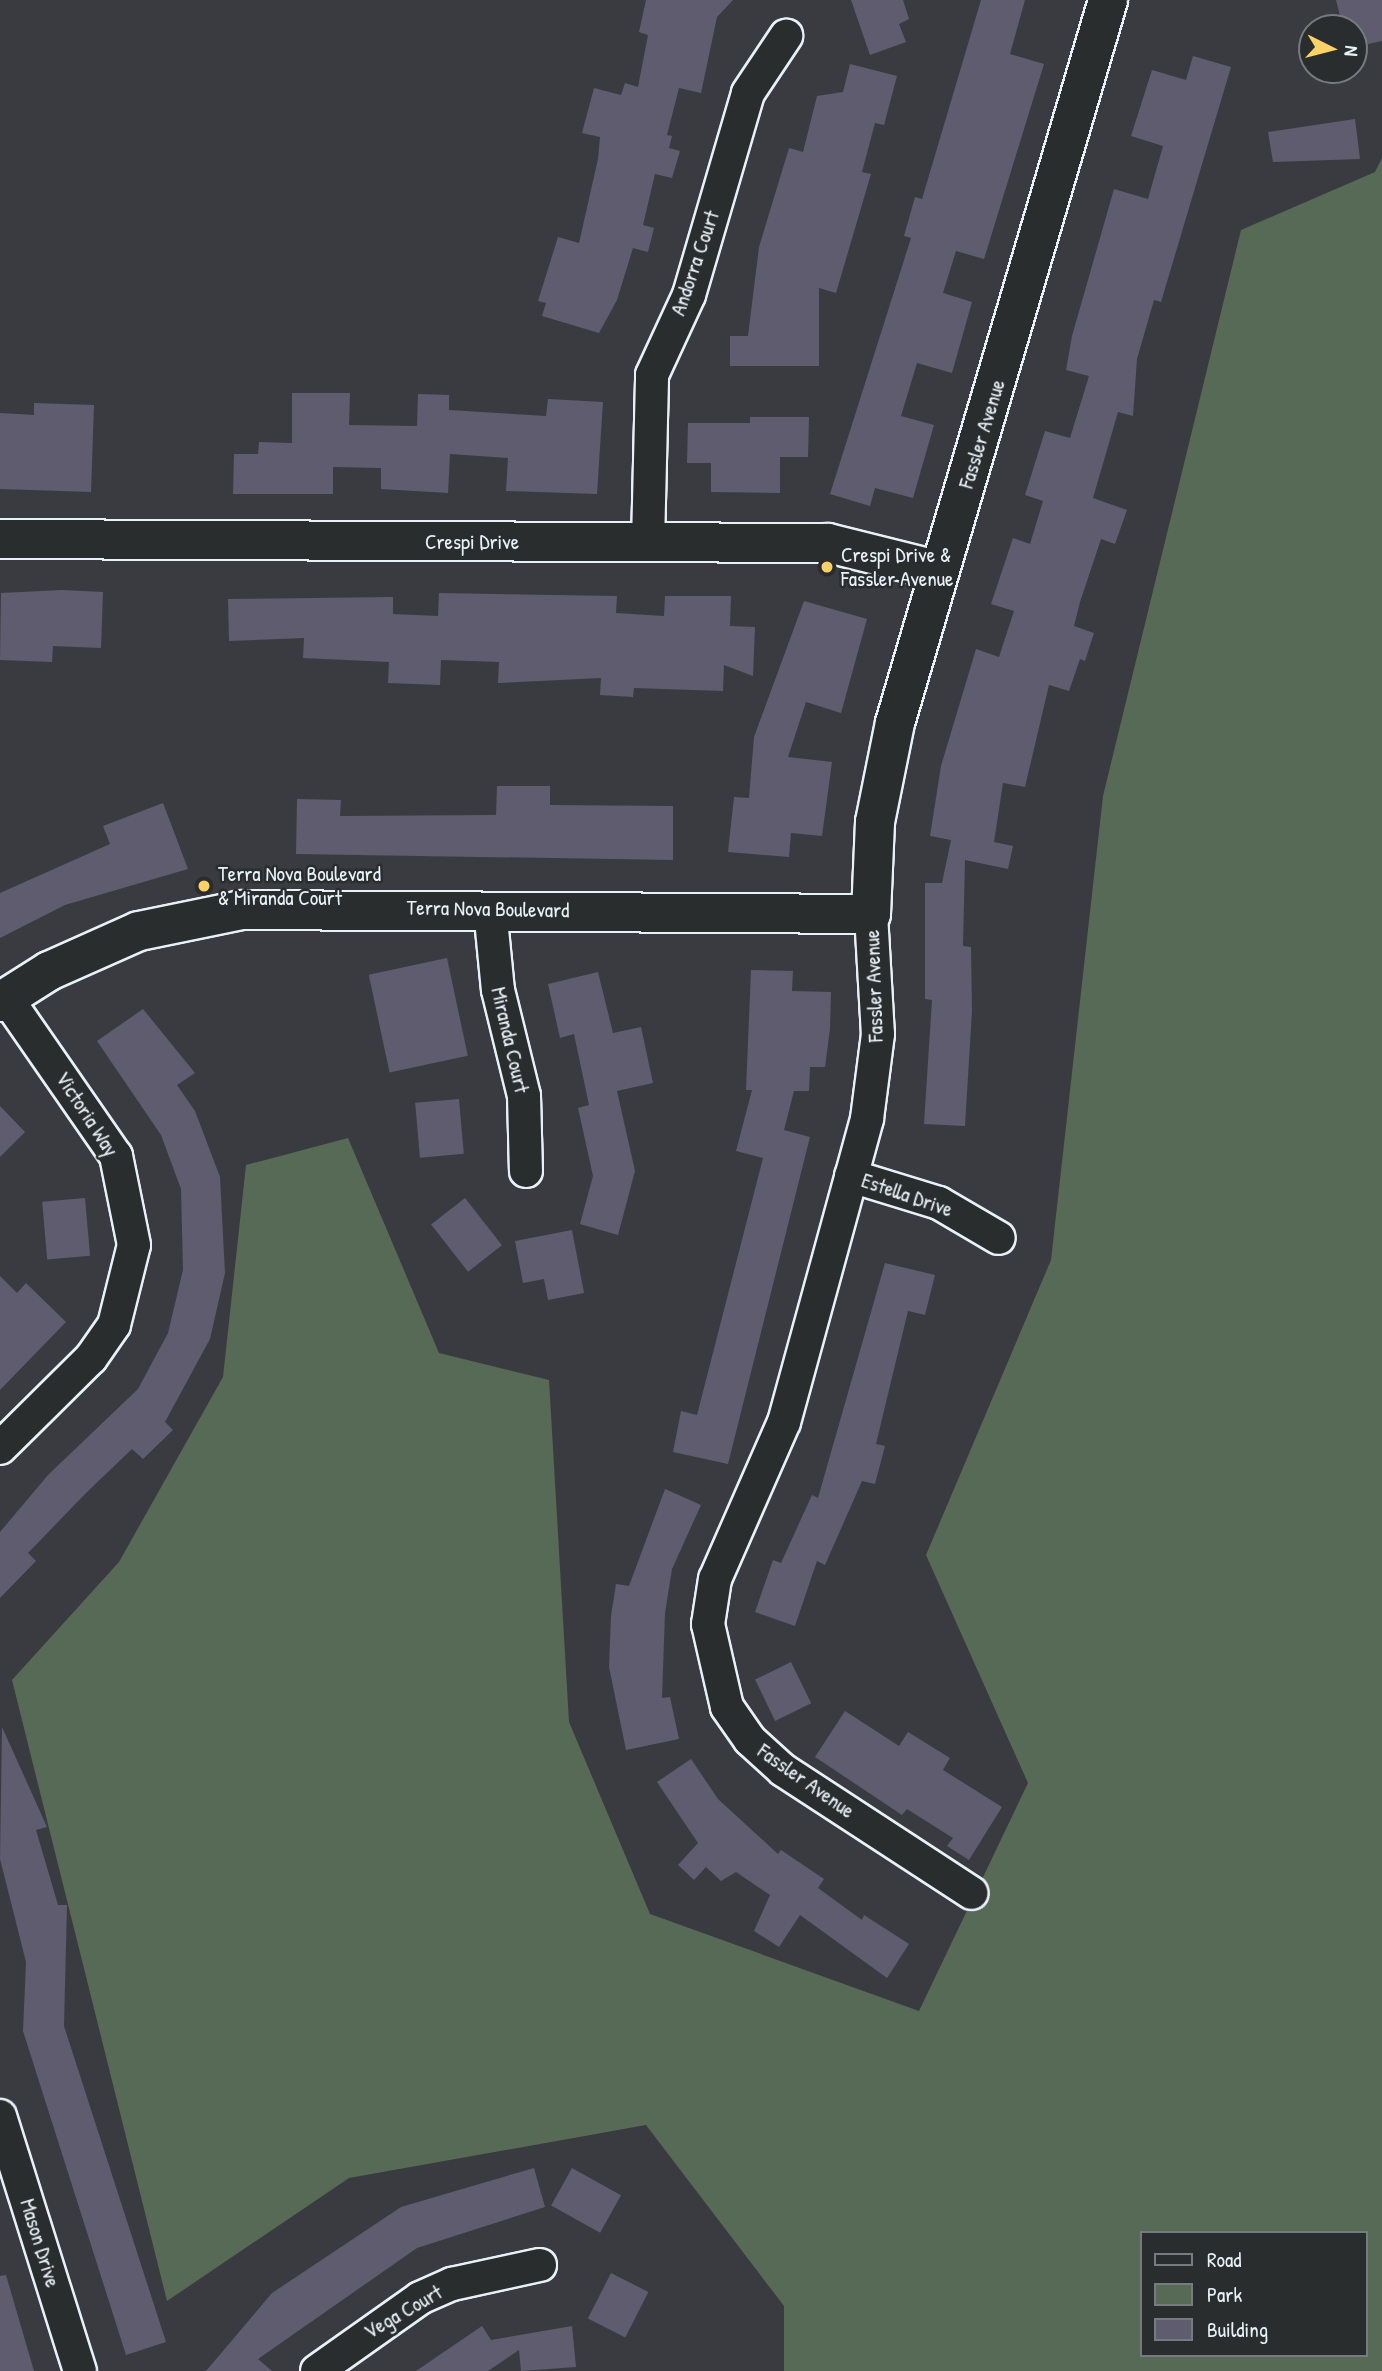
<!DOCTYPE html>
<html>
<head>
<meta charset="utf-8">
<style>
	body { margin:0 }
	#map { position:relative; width:1382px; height:2371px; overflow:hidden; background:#3a3b41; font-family:"Patrick Hand",sans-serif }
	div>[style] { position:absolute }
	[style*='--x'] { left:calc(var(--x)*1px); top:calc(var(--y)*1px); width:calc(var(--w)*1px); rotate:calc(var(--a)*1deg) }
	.green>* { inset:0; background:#576a55 }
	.building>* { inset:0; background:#5e5c6e; transform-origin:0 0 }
	.roads { filter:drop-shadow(2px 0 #e8f1f8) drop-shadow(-2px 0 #e8f1f8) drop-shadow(0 2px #e8f1f8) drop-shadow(0 -2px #e8f1f8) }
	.street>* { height:32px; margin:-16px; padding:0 16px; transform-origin:16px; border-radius:16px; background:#2a2d2e }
	.secondary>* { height:38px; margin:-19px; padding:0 19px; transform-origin:19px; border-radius:19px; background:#2a2d2e }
	.dots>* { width:19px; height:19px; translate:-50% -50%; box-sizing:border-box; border:4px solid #2a2d2e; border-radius:50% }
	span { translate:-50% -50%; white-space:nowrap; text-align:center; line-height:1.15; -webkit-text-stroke:5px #2a2d2e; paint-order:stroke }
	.street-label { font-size:21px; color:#e8f1f8 }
	.poi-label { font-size:21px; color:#e8f1f8 }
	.left { translate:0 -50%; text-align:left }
	.legend { position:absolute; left:1140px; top:2231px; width:228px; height:126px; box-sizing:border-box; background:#2a2d2e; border:2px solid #767b7f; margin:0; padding:9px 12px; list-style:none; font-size:21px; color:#e8f1f8 }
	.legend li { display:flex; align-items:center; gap:14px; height:35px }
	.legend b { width:35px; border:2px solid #767b7f }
	.north { position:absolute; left:1298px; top:14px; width:70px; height:70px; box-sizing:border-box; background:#2a2d2e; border:2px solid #767b7f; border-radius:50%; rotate:96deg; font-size:19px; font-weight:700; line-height:28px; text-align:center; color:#e8f1f8 }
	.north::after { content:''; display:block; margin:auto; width:24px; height:32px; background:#ffd166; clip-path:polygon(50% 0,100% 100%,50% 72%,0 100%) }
</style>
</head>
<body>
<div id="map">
	<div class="green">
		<i style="clip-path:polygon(evenodd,1382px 158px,1382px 2371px,784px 2371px,784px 2306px,646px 2125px,349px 2178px,167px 2301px,12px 1680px,119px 1562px,223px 1377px,246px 1165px,348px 1138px,439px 1353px,549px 1380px,569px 1722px,650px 1914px,919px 2011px,1028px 1783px,926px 1555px,1051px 1260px,1103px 796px,1241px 230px,1375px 172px,1382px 158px,1142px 2233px,1366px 2233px,1366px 2355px,1142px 2355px,1142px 2233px)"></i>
	</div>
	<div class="building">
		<i style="clip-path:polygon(646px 0,733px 0,717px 17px,701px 93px,679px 88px,667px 135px,672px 136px,669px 148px,680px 151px,672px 178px,655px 174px,643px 225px,654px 228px,648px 252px,633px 248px,617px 300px,599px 333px,542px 316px,546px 303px,538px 301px,558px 237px,579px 243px,598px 159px,600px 137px,582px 133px,594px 88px,621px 95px,625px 83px,638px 87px,648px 35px,639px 32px)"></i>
		<i style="clip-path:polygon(851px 0,903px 0,909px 19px,899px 24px,906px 42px,870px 55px)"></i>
		<i style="clip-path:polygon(981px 0,1025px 0,1010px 54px,1044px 64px,984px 259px,956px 251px,943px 293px,972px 302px,952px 373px,917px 363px,901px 416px,934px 425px,913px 498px,875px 488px,870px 506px,830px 494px,911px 238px,904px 236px,915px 197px,922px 199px)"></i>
		<i style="clip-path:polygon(1336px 0,1382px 0,1382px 41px,1354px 47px,1354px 28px,1343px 28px)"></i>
		<i style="clip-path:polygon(1193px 56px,1231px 67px,1161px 302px,1154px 300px,1137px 359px,1133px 416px,1118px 412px,1093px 498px,1127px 510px,1115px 544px,1101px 539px,1080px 602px,1074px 626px,1094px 633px,1085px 661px,1080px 659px,1069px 691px,1049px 685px,1025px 787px,1003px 783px,994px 842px,1013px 846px,1008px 869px,965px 860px,963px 946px,971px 947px,972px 1011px,965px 1126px,924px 1124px,932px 1000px,925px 999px,925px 883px,942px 883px,951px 840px,930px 836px,941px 766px,976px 649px,999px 657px,1014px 611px,991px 604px,1013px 538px,1030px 544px,1043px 501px,1025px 495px,1045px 431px,1070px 438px,1089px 376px,1066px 370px,1072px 336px,1114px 189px,1148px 199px,1163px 146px,1131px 136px,1152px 70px,1186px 80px)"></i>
		<i style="clip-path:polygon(850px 64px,897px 76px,884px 125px,875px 123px,862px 172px,871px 174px,836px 293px,819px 288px,819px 366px,730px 366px,730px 336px,748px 336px,759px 247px,789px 148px,803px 152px,817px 96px,843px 92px)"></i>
		<i style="clip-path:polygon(1355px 119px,1360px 159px,1273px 162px,1268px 132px)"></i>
		<i style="clip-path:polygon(292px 393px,350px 393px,349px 425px,417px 426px,418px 394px,449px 395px,449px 410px,546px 416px,548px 399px,603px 402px,597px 494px,506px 491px,508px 458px,450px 454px,448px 493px,381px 489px,381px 468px,333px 467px,333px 494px,233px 494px,234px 454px,258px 454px,259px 442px,292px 443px)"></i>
		<i style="clip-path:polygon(34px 403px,94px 405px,91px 492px,0 489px,0 413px,34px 415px)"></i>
		<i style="clip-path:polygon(750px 417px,809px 417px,808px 457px,780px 457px,780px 493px,711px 492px,711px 463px,687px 463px,688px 423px,750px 423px)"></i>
		<i style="clip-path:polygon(62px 590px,103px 592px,101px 648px,53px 646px,52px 662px,0 660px,1px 593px)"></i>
		<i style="clip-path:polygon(439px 593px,617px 596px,616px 613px,664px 616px,665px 596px,731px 596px,730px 626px,755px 627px,753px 676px,724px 665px,723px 691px,634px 688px,633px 697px,600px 695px,601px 678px,498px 683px,499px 662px,441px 660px,440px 685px,388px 683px,389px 662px,303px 658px,304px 638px,229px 641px,228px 599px,393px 597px,393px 614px,438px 616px)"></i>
		<i style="clip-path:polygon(804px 601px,867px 619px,841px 713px,806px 702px,788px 757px,832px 762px,822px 836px,791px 833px,789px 857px,728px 852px,734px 797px,749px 798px,754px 737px)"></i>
		<i style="clip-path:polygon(497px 786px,550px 786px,550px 805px,673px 806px,673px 860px,296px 854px,297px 799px,341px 800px,340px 816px,496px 815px)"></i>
		<i style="clip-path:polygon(163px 803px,188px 869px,65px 905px,0 938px,0 893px,110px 844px,103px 826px)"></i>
		<i style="left:447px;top:958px;width:100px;height:80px;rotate:78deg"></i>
		<i style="clip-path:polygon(751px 970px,793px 971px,792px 991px,831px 992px,830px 1029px,825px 1067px,810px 1067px,809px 1091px,794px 1091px,784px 1130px,810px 1137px,728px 1464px,673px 1452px,681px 1411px,697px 1415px,763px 1158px,736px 1151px,752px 1090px,746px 1090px)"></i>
		<i style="clip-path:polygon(598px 972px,613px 1033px,641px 1027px,653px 1083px,617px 1091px,635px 1171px,618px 1235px,580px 1224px,593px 1176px,578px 1108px,589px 1105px,574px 1034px,560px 1038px,548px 984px)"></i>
		<i style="clip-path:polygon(143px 1009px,195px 1073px,177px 1085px,195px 1111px,220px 1177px,225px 1273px,210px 1339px,165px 1422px,173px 1430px,143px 1459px,132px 1449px,86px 1493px,28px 1553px,36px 1561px,0 1598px,0 1532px,48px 1475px,138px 1389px,168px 1333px,183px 1270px,181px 1189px,161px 1135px,97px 1041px)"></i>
		<i style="left:459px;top:1099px;width:55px;height:44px;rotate:85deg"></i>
		<i style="clip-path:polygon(0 1106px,25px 1132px,0 1157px)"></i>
		<i style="left:85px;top:1198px;width:58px;height:43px;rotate:85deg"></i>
		<i style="left:465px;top:1198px;width:60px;height:43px;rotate:52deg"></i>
		<i style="clip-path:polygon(572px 1230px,584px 1293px,548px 1300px,544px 1279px,523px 1283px,515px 1241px)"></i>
		<i style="clip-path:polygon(885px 1263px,935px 1275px,925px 1315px,908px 1311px,876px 1444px,885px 1446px,875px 1484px,862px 1481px,825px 1565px,817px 1561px,795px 1626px,755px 1612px,773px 1560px,781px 1563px,812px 1495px,818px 1498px)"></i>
		<i style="clip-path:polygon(0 1276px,17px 1293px,26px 1283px,66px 1322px,0 1390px)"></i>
		<i style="clip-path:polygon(665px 1489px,701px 1505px,672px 1569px,665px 1613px,662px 1698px,670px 1697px,679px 1739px,626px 1750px,609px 1667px,611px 1616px,616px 1584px,629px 1586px)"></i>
		<i style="left:791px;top:1662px;width:46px;height:40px;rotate:64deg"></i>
		<i style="clip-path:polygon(845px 1711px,899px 1746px,908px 1732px,950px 1758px,943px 1770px,1002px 1807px,969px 1860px,947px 1846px,953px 1838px,907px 1809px,902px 1815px,815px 1757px)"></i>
		<i style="clip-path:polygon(2px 1727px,47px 1827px,36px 1830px,58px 1905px,67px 1905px,64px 2026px,166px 2342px,126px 2355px,23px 2031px,26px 1962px,0 1859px)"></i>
		<i style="clip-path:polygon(691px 1759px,718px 1799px,778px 1854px,781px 1850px,824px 1879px,818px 1888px,862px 1920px,864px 1915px,909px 1944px,887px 1978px,800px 1915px,779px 1947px,754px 1931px,770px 1895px,736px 1872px,721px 1881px,706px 1867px,694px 1880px,678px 1865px,698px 1843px,657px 1782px)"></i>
		<i style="clip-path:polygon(534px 2168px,545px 2207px,417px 2248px,258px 2359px,272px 2371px,206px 2371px,272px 2293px,401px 2207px)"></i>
		<i style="left:572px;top:2168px;width:56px;height:43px;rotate:29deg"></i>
		<i style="left:611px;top:2273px;width:42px;height:51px;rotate:27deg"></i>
		<i style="clip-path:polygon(6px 2275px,34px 2371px,0 2371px,0 2276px)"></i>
		<i style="clip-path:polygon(482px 2326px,491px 2340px,572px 2326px,576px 2367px,521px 2371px,519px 2350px,488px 2371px,416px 2371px)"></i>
	</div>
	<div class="roads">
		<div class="street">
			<i style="--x:648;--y:543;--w:168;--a:-88.6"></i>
			<i style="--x:652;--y:375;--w:88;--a:-65.2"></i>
			<i style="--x:689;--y:295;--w:210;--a:-73.7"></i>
			<i style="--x:748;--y:93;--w:69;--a:-56.3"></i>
			<i style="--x:490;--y:909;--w:81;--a:84.4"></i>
			<i style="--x:498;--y:990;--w:109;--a:76.2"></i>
			<i style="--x:524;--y:1096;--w:75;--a:88.5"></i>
			<i style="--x:871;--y:914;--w:120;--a:86.7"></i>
			<i style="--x:878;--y:1034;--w:86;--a:97.4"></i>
			<i style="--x:867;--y:1119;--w:314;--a:105.3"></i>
			<i style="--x:784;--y:1422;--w:171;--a:113.7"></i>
			<i style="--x:715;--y:1579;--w:46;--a:98.8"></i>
			<i style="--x:708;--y:1624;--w:85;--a:77.1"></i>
			<i style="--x:727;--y:1707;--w:40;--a:55.1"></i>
			<i style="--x:750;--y:1740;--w:45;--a:42.3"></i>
			<i style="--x:783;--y:1770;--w:225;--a:33.1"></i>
			<i style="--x:851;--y:1176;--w:92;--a:17.1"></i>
			<i style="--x:939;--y:1203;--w:69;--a:30.3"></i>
			<i style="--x:0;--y:1448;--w:128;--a:-44.7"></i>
			<i style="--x:91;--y:1358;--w:40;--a:-55.1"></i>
			<i style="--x:114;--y:1325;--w:82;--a:-76"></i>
			<i style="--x:134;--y:1245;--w:91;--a:-101.4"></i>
			<i style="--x:116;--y:1156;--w:193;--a:-124.7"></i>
			<i style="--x:0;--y:2116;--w:267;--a:72.6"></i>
			<i style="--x:317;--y:2371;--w:126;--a:-35.3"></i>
			<i style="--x:420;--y:2298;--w:35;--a:-24"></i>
			<i style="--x:452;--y:2284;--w:90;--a:-12.2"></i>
		</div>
		<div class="secondary">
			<i style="--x:0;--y:539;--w:828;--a:0.28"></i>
			<i style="--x:828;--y:543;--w:115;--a:14"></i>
			<i style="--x:0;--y:1002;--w:58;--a:-32.3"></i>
			<i style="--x:49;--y:971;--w:98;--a:-24"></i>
			<i style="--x:139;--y:931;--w:104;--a:-11.6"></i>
			<i style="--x:241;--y:910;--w:630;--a:0.36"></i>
			<i style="--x:871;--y:914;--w:92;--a:-87.5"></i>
			<i style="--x:875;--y:822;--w:101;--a:-78.6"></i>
			<i style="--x:895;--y:723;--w:754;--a:-73.58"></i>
		</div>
	</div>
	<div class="dots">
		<i style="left:827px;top:567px;background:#ffd166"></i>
		<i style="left:204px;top:886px;background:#ffd166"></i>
	</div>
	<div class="street-label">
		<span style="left:695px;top:263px;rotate:-71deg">Andorra Court</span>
		<span style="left:982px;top:434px;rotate:-73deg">Fassler Avenue</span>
		<span style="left:472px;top:542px">Crespi Drive</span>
		<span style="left:488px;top:909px;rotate:1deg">Terra Nova Boulevard</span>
		<span style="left:874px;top:986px;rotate:-92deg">Fassler Avenue</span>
		<span style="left:510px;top:1040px;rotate:77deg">Miranda Court</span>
		<span style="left:87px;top:1114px;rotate:57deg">Victoria Way</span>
		<span style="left:907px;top:1195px;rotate:19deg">Estella Drive</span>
		<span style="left:806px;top:1781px;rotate:35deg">Fassler Avenue</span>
		<span style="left:40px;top:2243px;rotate:73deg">Mason Drive</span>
		<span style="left:403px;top:2312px;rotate:-30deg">Vega Court</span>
	</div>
	<div class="poi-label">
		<span class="left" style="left:841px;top:567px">Crespi Drive &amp;<br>Fassler Avenue</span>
		<span class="left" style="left:218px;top:886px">Terra Nova Boulevard<br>&amp; Miranda Court</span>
	</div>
	<ul class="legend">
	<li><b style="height:9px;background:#2a2d2e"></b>Road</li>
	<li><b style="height:19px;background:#576a55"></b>Park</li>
	<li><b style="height:19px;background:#5e5c6e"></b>Building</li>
	</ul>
	<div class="north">N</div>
</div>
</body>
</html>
